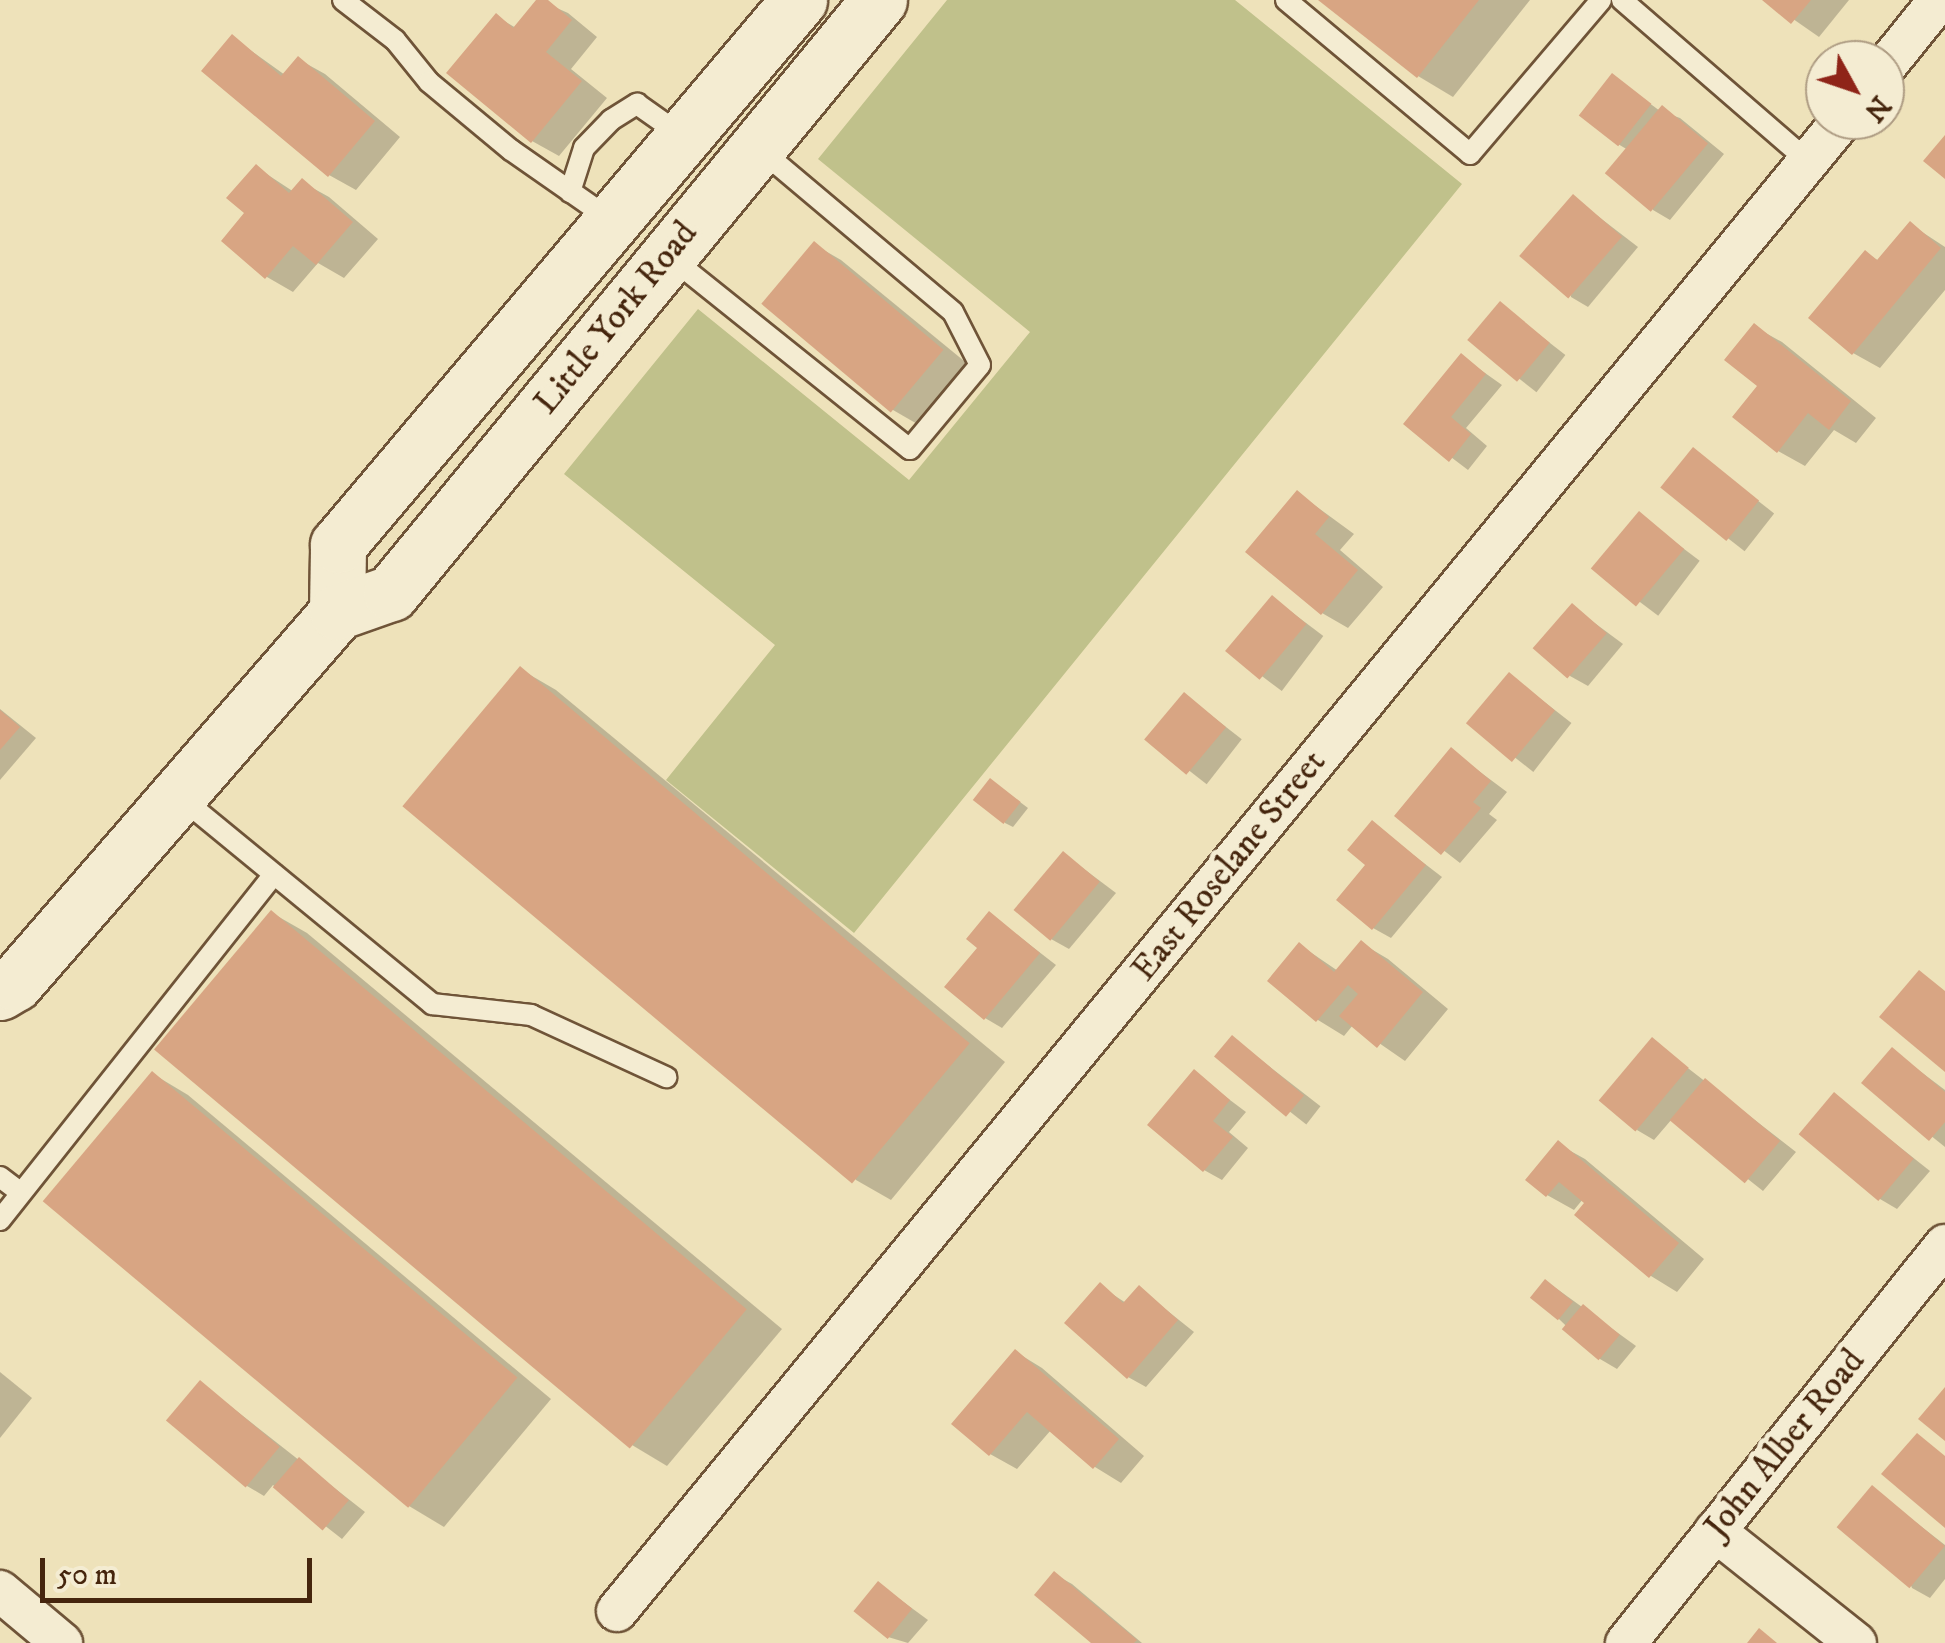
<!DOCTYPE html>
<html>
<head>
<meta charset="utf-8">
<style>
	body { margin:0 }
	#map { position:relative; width:1945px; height:1643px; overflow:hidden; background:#eee2ba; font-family:"IM FELL DW Pica",serif }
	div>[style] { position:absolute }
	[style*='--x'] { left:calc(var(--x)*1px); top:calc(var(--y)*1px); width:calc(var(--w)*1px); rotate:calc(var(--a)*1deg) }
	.green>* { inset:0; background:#c0c18b }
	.shadow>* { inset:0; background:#0003; transform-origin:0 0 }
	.building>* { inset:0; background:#d8a583; transform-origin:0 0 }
	.roads { filter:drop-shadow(2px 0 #6f5438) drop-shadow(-2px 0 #6f5438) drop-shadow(0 2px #6f5438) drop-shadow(0 -2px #6f5438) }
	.lane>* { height:20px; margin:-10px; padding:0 10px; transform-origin:10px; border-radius:10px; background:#f4ecd2 }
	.street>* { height:40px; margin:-20px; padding:0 20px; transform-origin:20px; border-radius:20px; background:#f4ecd2 }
	.secondary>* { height:55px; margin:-27.5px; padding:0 27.5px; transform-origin:27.5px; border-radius:27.5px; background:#f4ecd2 }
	span { translate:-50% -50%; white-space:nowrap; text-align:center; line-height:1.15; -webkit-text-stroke:10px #f4ecd2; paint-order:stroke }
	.street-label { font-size:35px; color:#45250d }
	.north { position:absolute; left:1805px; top:40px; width:100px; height:100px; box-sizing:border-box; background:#f4ecd2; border:2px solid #ae9c83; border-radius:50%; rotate:130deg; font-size:28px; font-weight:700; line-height:40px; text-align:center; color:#45250d }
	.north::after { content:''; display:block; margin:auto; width:35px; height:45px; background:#8f2418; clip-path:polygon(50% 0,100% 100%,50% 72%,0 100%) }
	.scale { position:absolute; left:40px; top:1558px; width:272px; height:45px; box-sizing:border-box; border:5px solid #45250d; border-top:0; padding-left:12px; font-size:30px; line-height:35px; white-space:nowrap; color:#45250d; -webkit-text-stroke:8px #f4ecd2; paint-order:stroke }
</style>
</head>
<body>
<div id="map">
	<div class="green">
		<i style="clip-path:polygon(947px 0,1235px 0,1462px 184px,854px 933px,666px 780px,775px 645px,564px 474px,698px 309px,909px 480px,1030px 332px,818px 159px)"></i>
	</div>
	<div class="shadow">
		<i style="clip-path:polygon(539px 0,568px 13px,597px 37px,571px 69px,607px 98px,559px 156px,532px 141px,496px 16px,516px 28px)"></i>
		<i style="clip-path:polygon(1322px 0,1530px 0,1453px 97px,1418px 76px)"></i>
		<i style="clip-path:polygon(1766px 0,1849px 0,1819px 37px)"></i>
		<i style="clip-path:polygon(232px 37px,285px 75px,298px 59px,325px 74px,400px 137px,356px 190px,329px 175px)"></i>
		<i style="clip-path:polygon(1613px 76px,1660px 111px,1680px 118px,1724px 154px,1670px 220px,1653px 210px,1628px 150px,1618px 144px)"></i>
		<i style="clip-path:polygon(256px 167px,294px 192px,302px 182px,329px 197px,378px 239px,344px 278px,318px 263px,293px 292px,267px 277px)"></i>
		<i style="clip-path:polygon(1573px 197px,1638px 247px,1588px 307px,1571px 297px)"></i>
		<i style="clip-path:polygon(1910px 224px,1945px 247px,1945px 290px,1880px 368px,1853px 353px,1866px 253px,1879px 261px)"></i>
		<i style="clip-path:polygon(815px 245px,841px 260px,969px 365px,919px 425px,893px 410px,765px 304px)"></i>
		<i style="left:1500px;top:304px;width:83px;height:47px;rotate:38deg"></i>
		<i style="clip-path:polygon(1755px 327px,1782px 342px,1876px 418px,1856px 443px,1834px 430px,1805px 466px,1778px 451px,1761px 386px)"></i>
		<i style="clip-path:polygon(1461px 356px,1502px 385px,1466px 428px,1487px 446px,1468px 470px,1406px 423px)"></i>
		<i style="left:1693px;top:450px;width:103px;height:48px;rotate:38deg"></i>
		<i style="clip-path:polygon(1298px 493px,1354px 534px,1340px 550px,1383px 587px,1348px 628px,1322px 613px)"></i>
		<i style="left:1639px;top:515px;width:76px;height:69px;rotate:37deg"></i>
		<i style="left:1273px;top:598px;width:63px;height:69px;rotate:37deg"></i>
		<i style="clip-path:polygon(1573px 607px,1623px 644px,1588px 686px,1570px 676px)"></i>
		<i style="clip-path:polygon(520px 669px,556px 690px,1005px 1062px,891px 1200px,856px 1180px)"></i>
		<i style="left:1510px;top:675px;width:78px;height:62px;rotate:38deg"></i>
		<i style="left:1185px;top:695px;width:72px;height:57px;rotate:38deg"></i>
		<i style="clip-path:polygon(0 709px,36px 738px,0 780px)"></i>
		<i style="clip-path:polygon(1452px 751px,1507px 792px,1489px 814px,1497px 820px,1460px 863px,1398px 815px)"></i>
		<i style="clip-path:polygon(999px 786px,1028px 808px,1013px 827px,1005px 823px)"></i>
		<i style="clip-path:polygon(1373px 824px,1442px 877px,1391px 938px,1373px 928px,1369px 865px)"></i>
		<i style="clip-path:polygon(1064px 854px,1116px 893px,1069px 949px,1051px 939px)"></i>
		<i style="clip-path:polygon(272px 913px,307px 933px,782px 1329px,667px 1466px,632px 1445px)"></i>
		<i style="clip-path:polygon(990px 914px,1056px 965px,1002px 1028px,985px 1018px,980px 947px)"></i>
		<i style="clip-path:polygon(1361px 943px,1388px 959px,1448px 1009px,1405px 1061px,1353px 1025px,1344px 1036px,1318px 1020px,1270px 980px,1300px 945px,1338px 971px)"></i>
		<i style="left:1233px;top:1038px;width:111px;height:23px;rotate:38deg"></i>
		<i style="clip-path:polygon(1653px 1041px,1796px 1152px,1763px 1191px,1672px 1119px,1654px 1140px,1637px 1130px)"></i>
		<i style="clip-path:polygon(1892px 1050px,1945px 1090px,1945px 1147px,1865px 1083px)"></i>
		<i style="clip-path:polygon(1194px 1073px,1246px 1112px,1229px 1132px,1248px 1148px,1222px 1180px,1204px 1170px)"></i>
		<i style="clip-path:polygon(153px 1074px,188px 1095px,551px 1399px,444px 1527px,409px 1506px)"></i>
		<i style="clip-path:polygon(1834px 1095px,1930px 1171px,1897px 1209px,1880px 1199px)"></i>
		<i style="clip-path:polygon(1558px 1144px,1585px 1159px,1704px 1259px,1677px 1292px,1651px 1276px,1577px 1215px,1588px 1203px,1583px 1199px,1574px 1210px,1547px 1195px)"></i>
		<i style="clip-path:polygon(1100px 1286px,1126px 1303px,1139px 1288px,1194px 1332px,1146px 1387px,1128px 1377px)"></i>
		<i style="clip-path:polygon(1553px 1286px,1636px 1346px,1617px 1369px,1600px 1359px,1559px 1319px)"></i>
		<i style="clip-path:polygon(1016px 1352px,1042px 1368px,1144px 1456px,1121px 1483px,1095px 1467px,1051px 1430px,1017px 1469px,990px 1454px)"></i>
		<i style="clip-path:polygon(0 1372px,32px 1398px,0 1438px)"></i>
		<i style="clip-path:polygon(201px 1383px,365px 1512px,342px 1539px,273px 1485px,264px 1496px,247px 1486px)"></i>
		<i style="clip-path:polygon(1873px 1489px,1945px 1545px,1945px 1579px,1930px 1598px,1912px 1588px)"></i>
		<i style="clip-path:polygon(1054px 1574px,1072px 1584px,1142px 1643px,1095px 1643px)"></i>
		<i style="clip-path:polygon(879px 1584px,928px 1620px,908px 1643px,888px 1637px)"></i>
	</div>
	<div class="building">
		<i style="clip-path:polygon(536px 0,548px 0,572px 20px,546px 52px,582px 81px,531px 143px,446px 73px,496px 13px,513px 28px)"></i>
		<i style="clip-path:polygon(1318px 0,1479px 0,1417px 78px)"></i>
		<i style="clip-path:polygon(1762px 0,1811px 0,1791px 24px)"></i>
		<i style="clip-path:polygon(232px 34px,281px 76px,298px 56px,375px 121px,328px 177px,201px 71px)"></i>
		<i style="left:1612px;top:73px;width:50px;height:54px;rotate:38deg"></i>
		<i style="left:1662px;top:105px;width:60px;height:89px;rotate:40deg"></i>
		<i style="clip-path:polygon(1945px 135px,1945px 179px,1923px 161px)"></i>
		<i style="clip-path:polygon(256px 164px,289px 193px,302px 178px,353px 222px,316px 265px,293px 246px,265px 279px,221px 241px,244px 213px,226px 198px)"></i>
		<i style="left:1573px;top:194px;width:65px;height:82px;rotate:41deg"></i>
		<i style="clip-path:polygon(1910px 221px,1941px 248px,1852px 355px,1808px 318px,1865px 250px,1877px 260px)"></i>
		<i style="left:814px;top:241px;width:169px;height:82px;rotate:40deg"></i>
		<i style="left:1500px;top:301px;width:65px;height:51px;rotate:40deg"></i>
		<i style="clip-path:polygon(1754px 323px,1851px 401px,1829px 430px,1808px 413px,1777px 453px,1732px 417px,1757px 386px,1724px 360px)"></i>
		<i style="clip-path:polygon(1461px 353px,1486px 374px,1451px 417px,1471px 434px,1449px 462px,1403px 424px)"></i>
		<i style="left:1693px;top:447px;width:85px;height:52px;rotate:39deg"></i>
		<i style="clip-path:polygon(1297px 490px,1329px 517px,1315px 534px,1358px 570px,1321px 615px,1245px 552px)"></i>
		<i style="left:1639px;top:511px;width:59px;height:75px;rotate:40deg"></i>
		<i style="left:1272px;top:595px;width:45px;height:73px;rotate:40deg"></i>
		<i style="left:1572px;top:603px;width:46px;height:60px;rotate:41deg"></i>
		<i style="left:520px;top:666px;width:587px;height:183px;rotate:40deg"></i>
		<i style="left:1509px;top:672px;width:60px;height:67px;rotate:40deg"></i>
		<i style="left:1184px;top:692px;width:55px;height:62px;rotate:40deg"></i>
		<i style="clip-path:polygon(0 710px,20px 727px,0 750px)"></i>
		<i style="clip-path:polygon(1451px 747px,1491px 781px,1473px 802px,1481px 808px,1441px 855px,1394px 816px)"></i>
		<i style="left:990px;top:778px;width:39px;height:28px;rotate:38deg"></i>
		<i style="clip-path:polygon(1372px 820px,1426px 865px,1372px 930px,1336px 900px,1365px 865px,1347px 850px)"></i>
		<i style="left:1063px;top:851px;width:48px;height:77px;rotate:40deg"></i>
		<i style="left:271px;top:910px;width:621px;height:182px;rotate:40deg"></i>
		<i style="clip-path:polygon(989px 911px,1040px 953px,984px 1020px,944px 987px,977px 948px,966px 939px)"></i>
		<i style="clip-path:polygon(1361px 940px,1423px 992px,1377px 1048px,1339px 1016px,1358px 994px,1348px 985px,1316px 1022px,1267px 981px,1299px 942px,1334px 972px)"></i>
		<i style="clip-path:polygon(1919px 970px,1945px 991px,1945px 1072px,1879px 1017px)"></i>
		<i style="left:1232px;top:1035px;width:94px;height:28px;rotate:40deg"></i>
		<i style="left:1652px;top:1037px;width:48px;height:83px;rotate:40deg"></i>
		<i style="clip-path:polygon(1892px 1047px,1945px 1092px,1945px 1122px,1929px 1141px,1861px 1083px)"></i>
		<i style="clip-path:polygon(1194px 1069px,1230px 1100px,1213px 1121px,1233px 1137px,1203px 1172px,1147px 1125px)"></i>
		<i style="left:152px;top:1071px;width:477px;height:170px;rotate:40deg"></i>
		<i style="left:1705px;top:1078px;width:98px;height:55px;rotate:40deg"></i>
		<i style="left:1834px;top:1092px;width:104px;height:55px;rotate:40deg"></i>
		<i style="clip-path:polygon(1558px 1140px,1679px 1243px,1649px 1278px,1574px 1215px,1584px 1203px,1559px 1182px,1546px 1197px,1525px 1180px)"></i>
		<i style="left:1545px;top:1279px;width:36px;height:24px;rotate:39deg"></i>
		<i style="clip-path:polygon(1100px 1282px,1123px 1303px,1139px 1285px,1178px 1320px,1127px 1379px,1064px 1323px)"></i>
		<i style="left:1583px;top:1304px;width:48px;height:33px;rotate:40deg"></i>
		<i style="clip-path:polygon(1015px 1349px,1119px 1439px,1093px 1469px,1027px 1412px,989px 1456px,951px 1424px)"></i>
		<i style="left:200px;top:1380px;width:104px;height:53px;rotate:40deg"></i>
		<i style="clip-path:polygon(1945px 1387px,1945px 1441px,1918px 1419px)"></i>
		<i style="clip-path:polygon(1917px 1433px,1945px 1456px,1945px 1528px,1881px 1474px)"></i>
		<i style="left:299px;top:1457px;width:66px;height:40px;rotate:41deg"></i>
		<i style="left:1872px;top:1485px;width:95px;height:55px;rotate:40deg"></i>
		<i style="clip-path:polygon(1054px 1571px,1137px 1640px,1134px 1643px,1091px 1643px,1034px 1595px)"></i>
		<i style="left:878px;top:1581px;width:44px;height:39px;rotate:39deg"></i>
		<i style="clip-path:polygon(1759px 1628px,1777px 1643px,1747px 1643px)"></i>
	</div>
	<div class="roads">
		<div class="lane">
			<i style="--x:343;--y:0;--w:66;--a:37.6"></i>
			<i style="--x:395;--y:40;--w:54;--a:51"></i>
			<i style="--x:429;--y:82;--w:107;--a:39.7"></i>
			<i style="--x:511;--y:150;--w:121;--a:34.9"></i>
			<i style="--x:1286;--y:0;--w:240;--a:39.9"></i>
			<i style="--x:1470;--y:154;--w:202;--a:-49.6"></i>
			<i style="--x:1622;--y:0;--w:246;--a:40.9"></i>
			<i style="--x:570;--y:192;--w:46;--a:-72.3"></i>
			<i style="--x:584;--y:148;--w:39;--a:-46"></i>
			<i style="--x:611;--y:120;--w:31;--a:-32"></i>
			<i style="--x:637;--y:104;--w:54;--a:35.2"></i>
			<i style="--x:670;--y:257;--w:307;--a:38.7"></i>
			<i style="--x:910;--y:449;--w:109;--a:-50.2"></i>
			<i style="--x:980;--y:365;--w:59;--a:-117"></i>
			<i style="--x:953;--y:312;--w:255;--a:-139.9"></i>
			<i style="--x:179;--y:796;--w:328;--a:39.4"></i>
			<i style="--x:432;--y:1004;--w:100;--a:6.3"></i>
			<i style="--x:531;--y:1015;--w:149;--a:24.7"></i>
			<i style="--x:0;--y:1177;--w:26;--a:37"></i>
			<i style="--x:0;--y:1220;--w:441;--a:-51.6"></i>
		</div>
		<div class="street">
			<i style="--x:1885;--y:67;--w:86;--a:-51.1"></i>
			<i style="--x:1715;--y:1531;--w:180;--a:38.5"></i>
			<i style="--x:0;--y:1591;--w:81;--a:40"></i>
			<i style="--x:617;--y:1611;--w:1930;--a:-50.59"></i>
			<i style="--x:1626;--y:1643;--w:510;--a:-51.29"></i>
		</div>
		<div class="secondary">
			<i style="--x:337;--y:612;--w:67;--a:-89.1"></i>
			<i style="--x:338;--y:545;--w:714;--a:-49.77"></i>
			<i style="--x:0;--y:992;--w:17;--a:-31"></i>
			<i style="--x:15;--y:983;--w:491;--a:-49"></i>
			<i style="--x:337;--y:612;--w:57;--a:-19.4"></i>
			<i style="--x:391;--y:593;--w:768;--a:-50.55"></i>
		</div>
	</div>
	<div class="street-label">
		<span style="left:616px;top:318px;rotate:-51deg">Little York Road</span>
		<span style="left:1229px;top:866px;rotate:-51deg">East Roselane Street</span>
		<span style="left:1785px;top:1444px;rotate:-51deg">John Alber Road</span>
	</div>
	<div class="north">N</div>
	<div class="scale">50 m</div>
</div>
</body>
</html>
